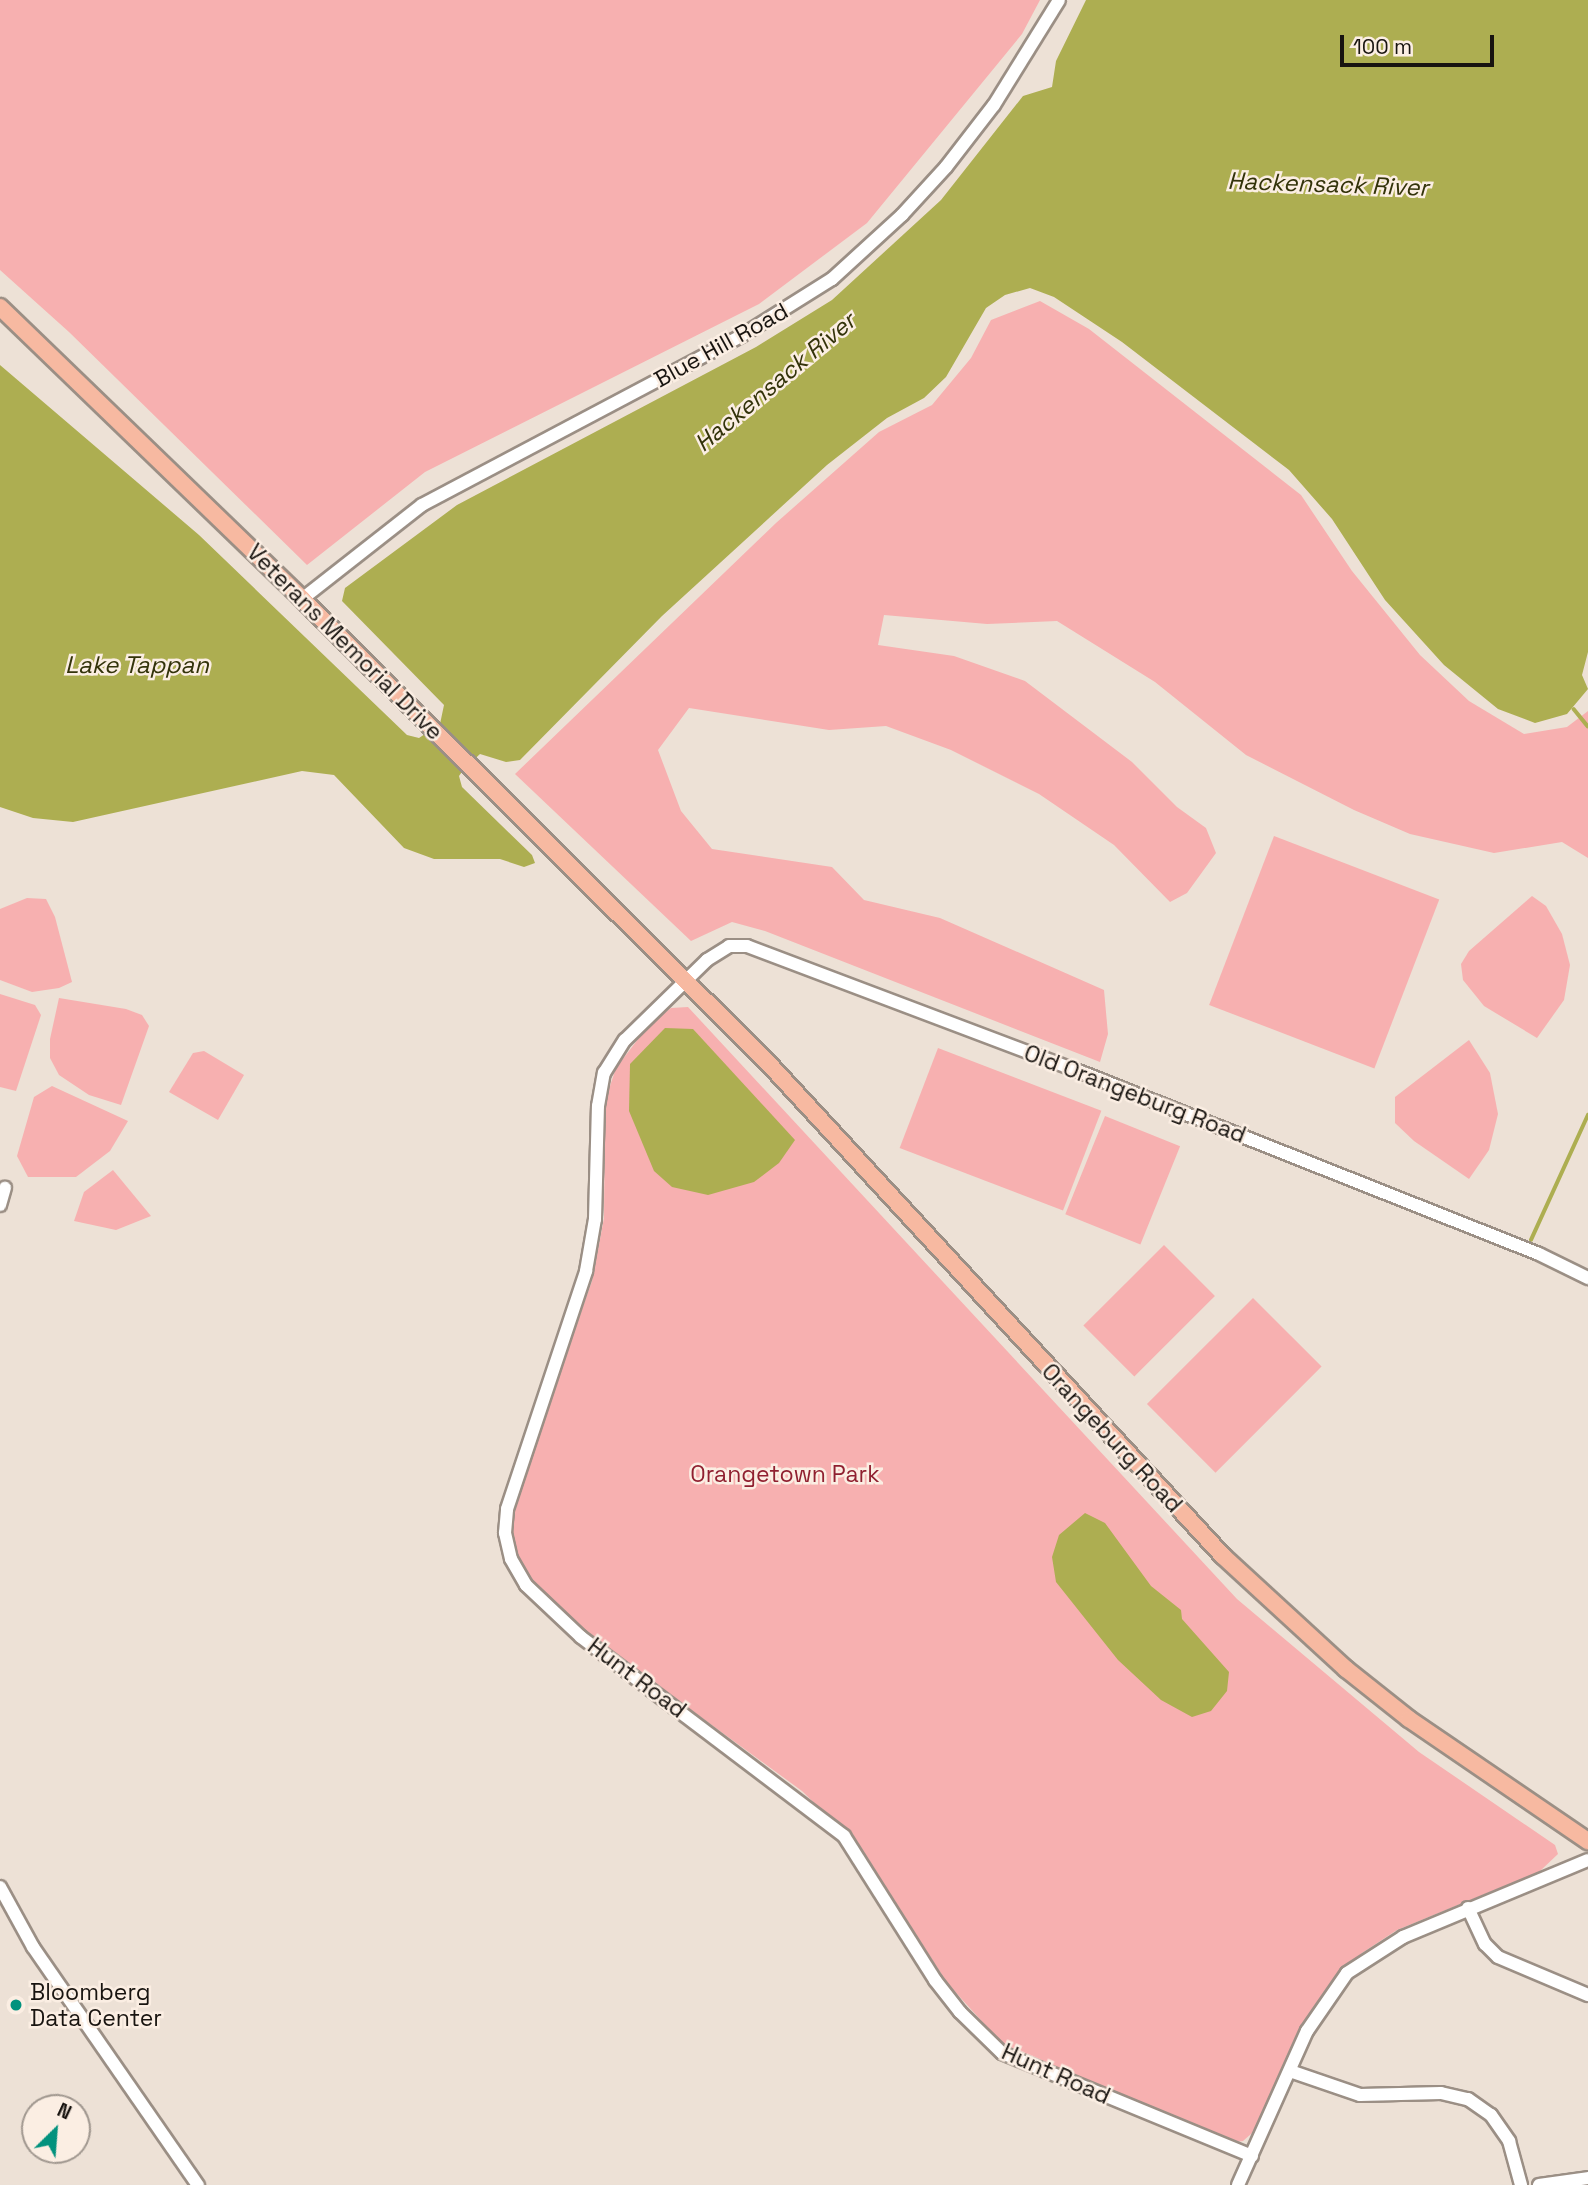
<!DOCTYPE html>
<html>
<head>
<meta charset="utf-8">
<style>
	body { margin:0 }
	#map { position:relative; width:1588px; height:2185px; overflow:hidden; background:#ede1d6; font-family:"Space Grotesk",sans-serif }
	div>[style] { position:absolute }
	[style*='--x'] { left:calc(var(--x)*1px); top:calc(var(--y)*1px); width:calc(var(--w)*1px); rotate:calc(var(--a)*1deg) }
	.green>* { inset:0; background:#f7b0b0; transform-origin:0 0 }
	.water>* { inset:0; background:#adae51 }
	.stream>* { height:3.5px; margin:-1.75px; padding:0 1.75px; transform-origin:1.75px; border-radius:1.75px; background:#adae51 }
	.roads { filter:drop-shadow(2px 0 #9b8f85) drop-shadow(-2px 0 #9b8f85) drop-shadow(0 2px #9b8f85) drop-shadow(0 -2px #9b8f85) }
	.minor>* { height:12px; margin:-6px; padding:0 6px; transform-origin:6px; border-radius:6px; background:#fff }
	.major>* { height:16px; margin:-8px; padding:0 8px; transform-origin:8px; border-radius:8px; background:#f7b9a1 }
	.dots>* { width:19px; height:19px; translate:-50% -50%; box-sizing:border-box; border:4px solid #fbeee3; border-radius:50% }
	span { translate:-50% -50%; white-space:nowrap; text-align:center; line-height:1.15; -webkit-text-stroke:5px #fbeee3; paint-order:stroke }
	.street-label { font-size:23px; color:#181410 }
	.park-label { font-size:23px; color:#902030 }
	.poi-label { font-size:23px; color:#181410 }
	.left { translate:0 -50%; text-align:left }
	.water-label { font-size:24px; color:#33330a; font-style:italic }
	.north { position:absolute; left:21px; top:2094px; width:70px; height:70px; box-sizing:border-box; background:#fbeee3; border:2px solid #a0978f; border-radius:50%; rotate:25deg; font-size:19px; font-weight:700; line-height:28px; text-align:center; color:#181410 }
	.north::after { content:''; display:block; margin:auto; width:24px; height:32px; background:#02927e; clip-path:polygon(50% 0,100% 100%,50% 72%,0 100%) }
	.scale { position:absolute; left:1340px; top:35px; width:154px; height:32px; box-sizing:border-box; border:4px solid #181410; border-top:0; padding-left:9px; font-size:21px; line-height:24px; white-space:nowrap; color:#181410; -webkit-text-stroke:5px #fbeee3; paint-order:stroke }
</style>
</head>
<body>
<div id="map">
	<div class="green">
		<i style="clip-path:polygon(0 0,1040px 0,1022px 34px,867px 223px,759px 304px,425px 472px,307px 565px,69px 332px,0 270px)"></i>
		<i style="clip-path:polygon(1040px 301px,1089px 329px,1301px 495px,1352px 571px,1420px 655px,1469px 701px,1524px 734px,1567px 727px,1588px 711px,1588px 858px,1562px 842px,1494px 853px,1410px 834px,1354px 810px,1246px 755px,1155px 682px,1057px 621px,987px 624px,884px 615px,878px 645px,954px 656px,1025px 681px,1132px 762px,1177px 807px,1206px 828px,1216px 853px,1187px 893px,1170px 902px,1114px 845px,1039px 794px,951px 750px,886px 726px,829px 730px,689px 708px,658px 750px,681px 811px,712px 849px,832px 867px,864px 900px,940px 918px,1104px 990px,1108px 1034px,1100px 1062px,765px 931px,732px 922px,691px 941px,515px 774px,776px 523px,879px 432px,932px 405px,971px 358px,991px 320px)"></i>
		<i style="left:1274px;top:836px;width:177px;height:181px;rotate:21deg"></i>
		<i style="clip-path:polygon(1532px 896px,1546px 906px,1562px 934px,1570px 965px,1564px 1000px,1537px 1038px,1484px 1006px,1463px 980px,1461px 964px,1469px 951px)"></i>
		<i style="clip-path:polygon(27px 898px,46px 899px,55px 917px,72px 982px,59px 988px,32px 992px,0 980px,0 909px)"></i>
		<i style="clip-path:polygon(0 994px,35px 1005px,41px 1015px,16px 1091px,0 1087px)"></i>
		<i style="clip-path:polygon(59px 998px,126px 1009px,142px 1015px,149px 1026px,121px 1105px,89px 1095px,59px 1075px,50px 1058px,50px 1039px)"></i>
		<i style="clip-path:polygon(688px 1007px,1237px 1599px,1419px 1752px,1555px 1845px,1558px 1854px,1539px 1872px,1397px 1930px,1362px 1953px,1325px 1990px,1302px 2028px,1259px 2127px,1243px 2141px,1229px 2143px,1008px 2050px,948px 1984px,860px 1849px,841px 1829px,802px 1791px,553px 1609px,525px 1574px,511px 1543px,512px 1507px,592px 1281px,604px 1218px,605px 1101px,616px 1068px,648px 1026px,671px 1008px)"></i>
		<i style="clip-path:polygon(1469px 1040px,1490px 1073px,1498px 1114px,1489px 1150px,1469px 1179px,1414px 1141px,1395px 1123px,1395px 1097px)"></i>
		<i style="left:938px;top:1048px;width:175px;height:107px;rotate:21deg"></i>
		<i style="clip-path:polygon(204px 1051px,244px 1075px,218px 1120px,169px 1092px,193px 1053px)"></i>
		<i style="clip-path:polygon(52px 1086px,128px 1121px,110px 1151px,76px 1177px,28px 1177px,17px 1156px,34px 1097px)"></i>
		<i style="left:1105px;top:1116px;width:81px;height:106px;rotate:22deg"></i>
		<i style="clip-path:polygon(113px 1170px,151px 1216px,116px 1230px,74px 1221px,84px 1192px)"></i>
		<i style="left:1164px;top:1245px;width:72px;height:114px;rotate:45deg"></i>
		<i style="left:1253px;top:1298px;width:97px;height:150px;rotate:45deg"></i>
	</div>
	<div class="water">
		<i style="clip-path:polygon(1086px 0,1588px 0,1588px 652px,1582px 675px,1588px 689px,1567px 714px,1535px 723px,1498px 709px,1444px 665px,1385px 600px,1332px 519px,1289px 470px,1122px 342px,1054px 297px,1030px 288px,1005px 295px,986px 308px,946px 377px,924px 398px,887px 418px,827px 465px,662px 616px,520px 760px,506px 762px,480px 754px,464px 769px,459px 776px,462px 787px,532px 855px,535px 863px,524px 867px,500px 859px,434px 859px,404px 848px,334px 775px,302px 771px,73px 822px,33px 818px,0 807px,0 365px,199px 535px,407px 735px,419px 738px,440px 724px,444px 705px,342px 601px,345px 588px,457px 505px,756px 347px,832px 300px,941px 200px,1023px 96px,1052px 87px,1056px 61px)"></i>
		<i style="clip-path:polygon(665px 1028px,693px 1029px,795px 1140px,779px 1163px,754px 1182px,708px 1195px,672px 1187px,654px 1171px,629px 1111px,630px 1064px)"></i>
		<i style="clip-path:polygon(1085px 1513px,1105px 1523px,1151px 1586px,1181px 1610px,1182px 1619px,1229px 1672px,1227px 1691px,1211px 1711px,1192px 1717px,1161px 1700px,1118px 1660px,1056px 1582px,1052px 1557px,1059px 1535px)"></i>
	</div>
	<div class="stream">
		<i style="--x:1574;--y:709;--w:22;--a:51"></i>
		<i style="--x:1531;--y:1240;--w:137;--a:-65.5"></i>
	</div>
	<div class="roads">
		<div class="minor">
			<i style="--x:302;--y:599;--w:152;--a:-38.1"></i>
			<i style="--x:422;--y:505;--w:361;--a:-27.9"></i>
			<i style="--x:741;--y:336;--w:107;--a:-32.1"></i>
			<i style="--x:832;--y:279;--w:95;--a:-42.4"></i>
			<i style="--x:902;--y:215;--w:65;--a:-47.5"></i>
			<i style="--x:946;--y:167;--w:78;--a:-52.3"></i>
			<i style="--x:994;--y:105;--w:123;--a:-58.2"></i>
			<i style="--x:0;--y:1205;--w:18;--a:-74"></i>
			<i style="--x:0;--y:1887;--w:68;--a:61.2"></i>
			<i style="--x:33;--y:1947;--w:290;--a:55.3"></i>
			<i style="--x:1468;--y:1908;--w:40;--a:65"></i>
			<i style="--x:1485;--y:1944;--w:18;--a:45"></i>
			<i style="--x:1498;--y:1957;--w:98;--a:22.9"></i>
			<i style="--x:1290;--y:2071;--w:74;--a:18.9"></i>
			<i style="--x:1360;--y:2095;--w:81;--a:-1.4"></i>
			<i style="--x:1441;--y:2093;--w:28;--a:13"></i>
			<i style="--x:1468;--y:2099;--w:28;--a:35"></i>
			<i style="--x:1491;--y:2115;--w:32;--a:55"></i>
			<i style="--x:1509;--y:2141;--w:46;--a:74.7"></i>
			<i style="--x:1252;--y:2156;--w:270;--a:-157.6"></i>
			<i style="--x:1002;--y:2053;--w:59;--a:-135.7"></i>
			<i style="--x:960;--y:2012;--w:41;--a:-128"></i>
			<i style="--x:935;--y:1980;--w:170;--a:-122.3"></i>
			<i style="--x:844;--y:1836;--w:330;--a:-142.9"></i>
			<i style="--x:581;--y:1637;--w:76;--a:-136.6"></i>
			<i style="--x:526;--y:1585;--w:30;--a:-120"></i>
			<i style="--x:511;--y:1559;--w:27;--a:-103"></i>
			<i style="--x:505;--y:1533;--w:24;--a:-85"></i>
			<i style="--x:507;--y:1509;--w:251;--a:-71.6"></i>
			<i style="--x:586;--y:1271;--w:53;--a:-80.2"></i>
			<i style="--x:595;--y:1219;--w:113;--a:-88.5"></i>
			<i style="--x:598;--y:1106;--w:34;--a:-80"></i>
			<i style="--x:604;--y:1073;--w:39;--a:-58"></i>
			<i style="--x:625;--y:1040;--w:115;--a:-44.3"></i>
			<i style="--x:707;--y:960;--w:26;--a:-32"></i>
			<i style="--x:729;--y:946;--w:18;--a:0"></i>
			<i style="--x:747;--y:946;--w:348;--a:20.7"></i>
			<i style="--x:1073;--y:1069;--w:501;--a:21.65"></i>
			<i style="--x:1539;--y:1254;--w:55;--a:26.1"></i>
			<i style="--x:1238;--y:2185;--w:169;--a:-65.9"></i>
			<i style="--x:1307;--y:2031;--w:70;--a:-55.4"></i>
			<i style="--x:1347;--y:1973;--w:67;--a:-32.7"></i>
			<i style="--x:1403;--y:1937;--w:200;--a:-22.6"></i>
			<i style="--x:1539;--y:2185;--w:49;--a:-8.1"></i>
		</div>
		<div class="major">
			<i style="--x:0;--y:307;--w:420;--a:44"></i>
			<i style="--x:302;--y:599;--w:660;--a:44.88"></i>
			<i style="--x:770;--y:1065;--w:668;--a:47.31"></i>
			<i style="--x:1223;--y:1556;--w:167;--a:42.6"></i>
			<i style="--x:1346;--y:1669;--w:80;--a:38.4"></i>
			<i style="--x:1409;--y:1719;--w:217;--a:34.3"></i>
		</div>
	</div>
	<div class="dots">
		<i style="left:16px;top:2005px;background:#02927e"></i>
	</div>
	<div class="street-label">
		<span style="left:721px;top:345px;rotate:-29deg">Blue Hill Road</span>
		<span style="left:345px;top:642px;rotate:45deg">Veterans Memorial Drive</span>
		<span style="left:1135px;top:1094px;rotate:21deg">Old Orangeburg Road</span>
		<span style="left:1112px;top:1438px;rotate:47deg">Orangeburg Road</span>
		<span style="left:637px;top:1678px;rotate:37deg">Hunt Road</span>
		<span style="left:1056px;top:2074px;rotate:24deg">Hunt Road</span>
	</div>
	<div class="park-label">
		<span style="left:785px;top:1474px">Orangetown Park</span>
	</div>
	<div class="poi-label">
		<span class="left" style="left:30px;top:2005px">Bloomberg<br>Data Center</span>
	</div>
	<div class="water-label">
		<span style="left:1328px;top:184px;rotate:2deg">Hackensack River</span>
		<span style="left:775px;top:382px;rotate:-40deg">Hackensack River</span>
		<span style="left:137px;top:665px">Lake Tappan</span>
	</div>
	<div class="north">N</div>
	<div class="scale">100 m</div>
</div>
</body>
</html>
